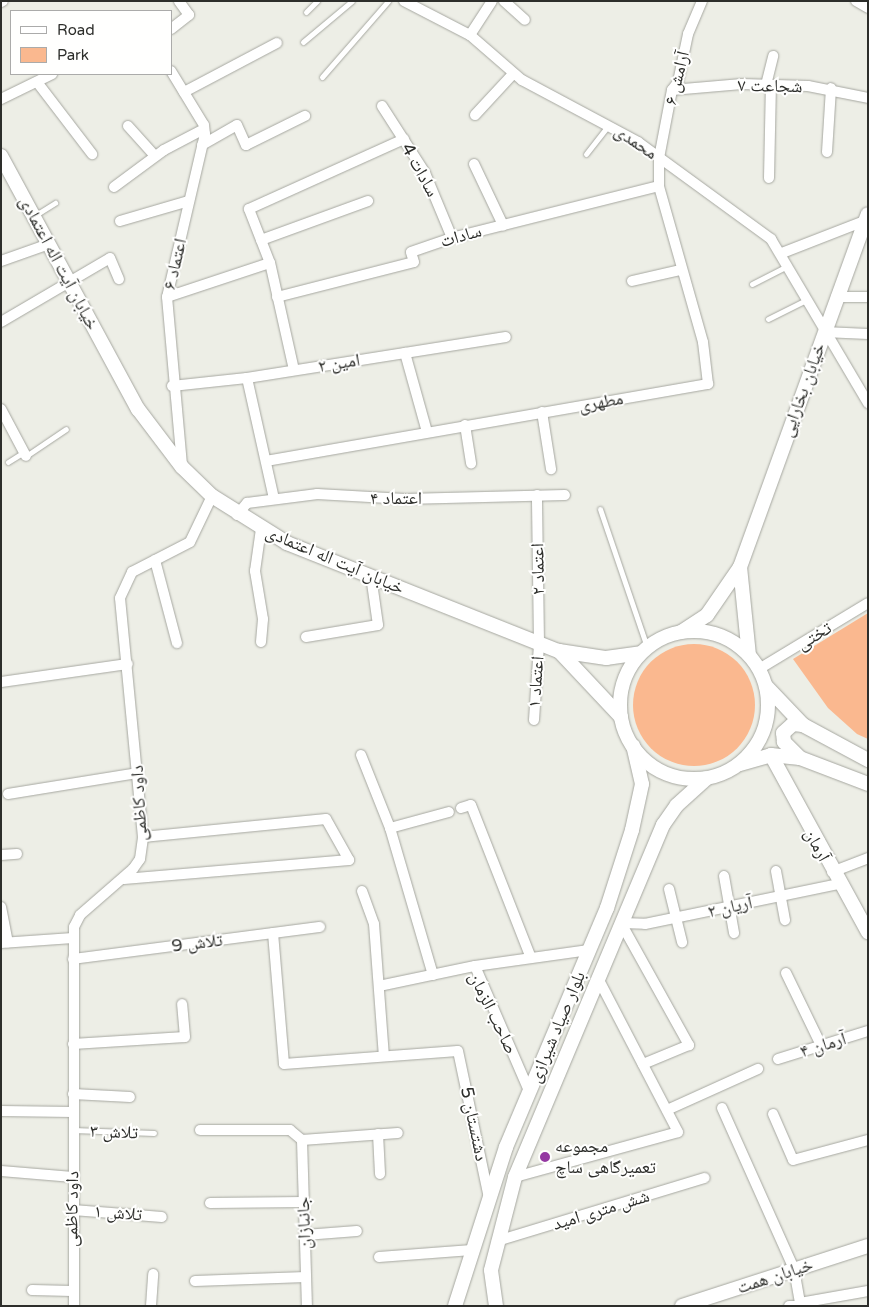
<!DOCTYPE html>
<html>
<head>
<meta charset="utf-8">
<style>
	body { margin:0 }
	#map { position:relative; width:869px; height:1307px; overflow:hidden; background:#edeee6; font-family:"Varela Round","Noto Naskh Arabic",sans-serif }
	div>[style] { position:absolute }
	.green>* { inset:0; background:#fab88f }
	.round { border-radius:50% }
	.roads { filter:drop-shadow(0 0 1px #a6a7a0) drop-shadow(0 0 1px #a6a7a0) }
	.lane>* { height:5px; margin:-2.5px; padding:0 2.5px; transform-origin:2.5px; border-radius:2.5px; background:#fff }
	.street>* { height:10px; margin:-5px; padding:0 5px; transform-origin:5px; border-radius:5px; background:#fff }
	.secondary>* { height:14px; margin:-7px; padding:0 7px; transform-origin:7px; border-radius:7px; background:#fff }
	.secondary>.ring { margin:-7px; padding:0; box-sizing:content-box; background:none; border:14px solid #fff; border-radius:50% }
	.dots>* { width:14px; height:14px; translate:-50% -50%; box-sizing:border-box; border:2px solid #fffffe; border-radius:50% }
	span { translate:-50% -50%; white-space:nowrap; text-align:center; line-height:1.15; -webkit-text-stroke:4px #fffffe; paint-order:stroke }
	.street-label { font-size:18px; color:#2d2e2b }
	.poi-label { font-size:18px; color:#2d2e2b }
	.left { translate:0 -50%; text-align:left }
	.frame { position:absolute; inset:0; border:2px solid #2d2e2b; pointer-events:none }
	.legend { position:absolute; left:10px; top:10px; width:162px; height:65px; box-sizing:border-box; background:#fffffe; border:1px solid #ababaa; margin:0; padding:6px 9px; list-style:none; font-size:15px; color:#2d2e2b }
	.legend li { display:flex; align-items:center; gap:10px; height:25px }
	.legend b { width:25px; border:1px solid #ababaa }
</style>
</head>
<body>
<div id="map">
	<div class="green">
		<div style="clip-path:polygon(868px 613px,868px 739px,857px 734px,828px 708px,793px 659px)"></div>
		<div class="round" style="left:633px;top:644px;width:122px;height:122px"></div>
	</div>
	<div class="roads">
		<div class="lane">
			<div style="left:306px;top:12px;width:16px;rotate:-45deg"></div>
			<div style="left:303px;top:42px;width:64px;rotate:-39.9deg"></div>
			<div style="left:322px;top:77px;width:101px;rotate:-49deg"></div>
			<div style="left:586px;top:154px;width:37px;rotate:-52deg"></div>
			<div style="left:34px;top:216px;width:25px;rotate:-32deg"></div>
			<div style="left:752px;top:284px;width:39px;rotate:-27deg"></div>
			<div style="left:768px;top:319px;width:42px;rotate:-26.6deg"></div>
			<div style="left:26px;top:456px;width:48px;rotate:-34deg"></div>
			<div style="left:8px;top:462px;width:19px;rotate:-32deg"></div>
			<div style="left:600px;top:509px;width:146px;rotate:71.2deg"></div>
			<div style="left:73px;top:1130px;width:81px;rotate:2.1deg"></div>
		</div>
		<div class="street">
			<div style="left:404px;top:1px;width:74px;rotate:27.3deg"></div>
			<div style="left:470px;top:35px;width:69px;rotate:40.9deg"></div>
			<div style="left:522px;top:80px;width:132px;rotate:28.1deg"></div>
			<div style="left:638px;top:142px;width:165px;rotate:36.1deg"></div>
			<div style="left:771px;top:239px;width:191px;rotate:59.4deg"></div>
			<div style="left:504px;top:1px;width:28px;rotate:42deg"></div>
			<div style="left:856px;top:1px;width:14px;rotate:30deg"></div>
			<div style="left:1px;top:2px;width:2px;rotate:-27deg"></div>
			<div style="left:171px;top:29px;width:23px;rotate:-38deg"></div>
			<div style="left:189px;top:15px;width:17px;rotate:-126deg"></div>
			<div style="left:470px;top:35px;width:40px;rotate:-57.1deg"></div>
			<div style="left:171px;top:71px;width:63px;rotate:58.6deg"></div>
			<div style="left:204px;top:125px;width:9px;rotate:84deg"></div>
			<div style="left:205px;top:134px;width:167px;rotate:103.1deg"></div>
			<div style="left:167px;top:297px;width:170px;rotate:84.9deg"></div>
			<div style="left:37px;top:82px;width:91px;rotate:52.6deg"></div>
			<div style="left:766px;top:85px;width:30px;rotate:-76deg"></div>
			<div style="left:672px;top:90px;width:70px;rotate:-4.9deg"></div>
			<div style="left:742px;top:84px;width:66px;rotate:1.7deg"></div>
			<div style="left:808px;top:86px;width:61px;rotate:11.3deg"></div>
			<div style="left:184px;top:92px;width:105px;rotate:-27.8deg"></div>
			<div style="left:1px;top:99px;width:57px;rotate:-26.1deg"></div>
			<div style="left:382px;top:106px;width:80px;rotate:57.3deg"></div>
			<div style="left:425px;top:173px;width:70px;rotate:67.4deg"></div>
			<div style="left:475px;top:115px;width:56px;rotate:-47.2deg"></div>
			<div style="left:128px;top:126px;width:40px;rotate:48deg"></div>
			<div style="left:202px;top:145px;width:40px;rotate:-29.7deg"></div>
			<div style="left:237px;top:125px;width:22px;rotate:66deg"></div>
			<div style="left:246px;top:145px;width:66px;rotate:-26.2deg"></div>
			<div style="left:827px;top:152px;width:64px;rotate:-86.4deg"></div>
			<div style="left:474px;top:164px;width:68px;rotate:64.6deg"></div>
			<div style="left:769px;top:178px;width:93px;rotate:-88.8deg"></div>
			<div style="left:114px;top:187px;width:62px;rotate:-36.5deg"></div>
			<div style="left:164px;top:150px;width:45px;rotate:-27.7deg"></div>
			<div style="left:120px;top:221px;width:72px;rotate:-16.2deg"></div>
			<div style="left:261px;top:240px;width:114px;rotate:-20deg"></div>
			<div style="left:782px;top:253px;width:88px;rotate:-21.3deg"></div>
			<div style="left:1px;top:261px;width:51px;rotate:-19.5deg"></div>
			<div style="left:632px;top:281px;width:49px;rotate:-12.9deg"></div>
			<div style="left:167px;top:297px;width:108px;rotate:-18.3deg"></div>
			<div style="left:277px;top:297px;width:141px;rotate:-14.3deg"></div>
			<div style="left:414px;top:262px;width:10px;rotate:-107deg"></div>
			<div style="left:411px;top:252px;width:43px;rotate:-18.9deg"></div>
			<div style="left:452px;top:238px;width:213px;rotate:-14.1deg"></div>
			<div style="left:836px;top:297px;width:32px"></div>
			<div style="left:1px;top:322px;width:126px;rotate:-30.4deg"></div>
			<div style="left:110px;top:258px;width:23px;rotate:67deg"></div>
			<div style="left:824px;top:332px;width:44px;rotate:2.6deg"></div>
			<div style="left:405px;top:353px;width:82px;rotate:74.4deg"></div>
			<div style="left:294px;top:370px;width:110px;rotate:-102.6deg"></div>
			<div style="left:270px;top:263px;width:58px;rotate:-111.3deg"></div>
			<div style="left:249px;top:209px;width:170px;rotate:-24.3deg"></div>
			<div style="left:247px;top:378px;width:124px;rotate:77.4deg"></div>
			<div style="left:172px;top:386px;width:75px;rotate:-6.1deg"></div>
			<div style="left:247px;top:378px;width:262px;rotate:-9deg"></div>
			<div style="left:1px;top:409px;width:53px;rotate:62deg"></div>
			<div style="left:542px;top:412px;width:58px;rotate:81deg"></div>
			<div style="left:465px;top:425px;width:39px;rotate:81deg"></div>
			<div style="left:266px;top:461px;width:449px;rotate:-9.9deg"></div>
			<div style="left:708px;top:384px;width:42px;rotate:-96.8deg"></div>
			<div style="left:703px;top:342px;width:162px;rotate:-105.8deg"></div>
			<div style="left:659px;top:186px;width:28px;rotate:-90deg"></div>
			<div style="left:659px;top:158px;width:69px;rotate:-79.2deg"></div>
			<div style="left:672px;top:90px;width:10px;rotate:-53deg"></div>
			<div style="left:678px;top:82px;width:49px;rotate:-78.2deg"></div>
			<div style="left:688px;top:34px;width:36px;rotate:-67deg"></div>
			<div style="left:237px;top:515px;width:16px;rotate:-50deg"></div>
			<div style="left:247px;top:503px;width:71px;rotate:-7.3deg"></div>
			<div style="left:317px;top:494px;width:88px;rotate:3.3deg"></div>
			<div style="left:405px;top:499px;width:160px;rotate:-1.4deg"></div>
			<div style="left:155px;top:560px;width:86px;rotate:75.2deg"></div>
			<div style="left:306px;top:637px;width:73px;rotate:-9.5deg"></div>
			<div style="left:378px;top:625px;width:49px;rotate:-98.1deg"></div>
			<div style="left:261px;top:642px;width:23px;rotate:-85deg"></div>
			<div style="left:263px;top:619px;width:49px;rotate:-99.5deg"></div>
			<div style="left:255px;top:571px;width:42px;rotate:-81.9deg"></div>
			<div style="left:759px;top:669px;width:127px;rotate:-31.2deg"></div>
			<div style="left:1px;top:682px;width:128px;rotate:-8.1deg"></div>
			<div style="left:534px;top:720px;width:76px;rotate:-86.2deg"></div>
			<div style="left:539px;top:644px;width:149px;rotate:-90.8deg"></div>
			<div style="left:361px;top:755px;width:79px;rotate:68.3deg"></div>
			<div style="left:8px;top:794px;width:132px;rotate:-9.2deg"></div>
			<div style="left:461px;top:808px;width:10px;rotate:-17deg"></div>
			<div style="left:471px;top:805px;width:164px;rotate:68.6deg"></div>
			<div style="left:1px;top:855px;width:16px;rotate:-4deg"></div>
			<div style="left:776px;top:871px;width:50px;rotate:79.6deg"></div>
			<div style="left:832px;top:872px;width:39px;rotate:-21deg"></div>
			<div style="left:724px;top:876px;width:58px;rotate:80deg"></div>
			<div style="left:124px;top:879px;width:226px;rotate:-4.8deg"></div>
			<div style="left:349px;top:860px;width:47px;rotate:-119.3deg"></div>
			<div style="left:326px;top:819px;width:184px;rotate:174.4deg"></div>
			<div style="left:669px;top:889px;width:55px;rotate:76.2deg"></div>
			<div style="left:362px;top:891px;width:35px;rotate:70deg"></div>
			<div style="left:374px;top:924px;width:132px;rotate:85.7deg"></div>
			<div style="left:1px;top:907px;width:36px;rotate:79deg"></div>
			<div style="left:621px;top:923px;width:24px;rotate:2deg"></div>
			<div style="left:645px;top:924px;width:197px;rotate:-11.7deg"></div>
			<div style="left:621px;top:923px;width:140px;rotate:60.9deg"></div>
			<div style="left:689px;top:1045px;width:50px;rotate:157.6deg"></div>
			<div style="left:273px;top:933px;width:131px;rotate:85.2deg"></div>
			<div style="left:284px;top:1064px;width:174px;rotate:-4.3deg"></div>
			<div style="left:458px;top:1051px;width:150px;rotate:78.1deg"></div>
			<div style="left:1px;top:943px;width:72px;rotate:-4deg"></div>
			<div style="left:73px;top:959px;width:249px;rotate:-7.4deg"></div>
			<div style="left:475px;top:966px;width:115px;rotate:-8deg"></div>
			<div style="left:786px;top:973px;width:80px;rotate:64.1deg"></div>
			<div style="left:433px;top:975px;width:153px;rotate:-106.3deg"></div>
			<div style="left:390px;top:828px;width:61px;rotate:-15.2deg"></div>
			<div style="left:379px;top:986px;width:98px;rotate:-11.8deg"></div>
			<div style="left:475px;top:966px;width:136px;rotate:66.6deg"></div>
			<div style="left:73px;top:1044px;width:112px;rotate:-3.6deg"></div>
			<div style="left:185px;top:1037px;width:33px;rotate:-95deg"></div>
			<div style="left:778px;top:1059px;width:94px;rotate:-17.3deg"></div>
			<div style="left:73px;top:1094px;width:57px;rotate:3deg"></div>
			<div style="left:722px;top:1108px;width:176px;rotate:65.9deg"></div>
			<div style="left:794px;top:1269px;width:35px;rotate:80deg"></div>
			<div style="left:800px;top:1303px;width:69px;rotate:-10deg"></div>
			<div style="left:667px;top:1110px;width:100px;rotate:-24.3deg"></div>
			<div style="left:1px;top:1111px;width:72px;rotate:0.8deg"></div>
			<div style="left:773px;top:1114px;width:50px;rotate:66.5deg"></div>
			<div style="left:793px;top:1160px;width:78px;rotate:-14.9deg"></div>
			<div style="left:200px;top:1130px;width:90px"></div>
			<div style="left:290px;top:1130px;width:16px;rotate:40deg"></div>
			<div style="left:302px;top:1140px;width:96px;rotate:-4.2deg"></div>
			<div style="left:378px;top:1134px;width:40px;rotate:87.1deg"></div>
			<div style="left:302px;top:1140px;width:166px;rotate:88.3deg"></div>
			<div style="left:1px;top:1171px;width:72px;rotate:4.8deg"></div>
			<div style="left:515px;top:1177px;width:169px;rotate:-15.4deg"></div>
			<div style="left:678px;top:1132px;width:171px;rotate:-117.5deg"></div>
			<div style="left:210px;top:1203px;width:94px;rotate:-0.6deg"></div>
			<div style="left:73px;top:1210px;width:89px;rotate:4.5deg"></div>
			<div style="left:305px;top:1235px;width:52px;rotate:-4.4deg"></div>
			<div style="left:497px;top:1241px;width:217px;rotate:-16.9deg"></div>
			<div style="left:379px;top:1257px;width:93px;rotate:-4.3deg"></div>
			<div style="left:195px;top:1281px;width:111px;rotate:-2.1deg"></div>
			<div style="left:32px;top:1290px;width:40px;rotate:1.4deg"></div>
			<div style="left:74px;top:1306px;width:379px;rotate:-90deg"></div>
			<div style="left:74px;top:927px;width:13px;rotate:-63deg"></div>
			<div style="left:80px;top:915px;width:70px;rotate:-41deg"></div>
			<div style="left:133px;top:869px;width:12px;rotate:-55deg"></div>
			<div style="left:140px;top:859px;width:22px;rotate:-82deg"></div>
			<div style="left:143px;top:837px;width:240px;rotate:-95.5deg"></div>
			<div style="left:120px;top:598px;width:29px;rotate:-65deg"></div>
			<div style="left:132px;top:572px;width:65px;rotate:-27.3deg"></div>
			<div style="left:190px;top:542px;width:51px;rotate:-64.4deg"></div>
			<div style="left:151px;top:1306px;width:32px;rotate:-86deg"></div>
			<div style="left:789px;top:1306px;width:11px"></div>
		</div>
		<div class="secondary">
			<div style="left:1px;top:156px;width:288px;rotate:61.6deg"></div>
			<div style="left:138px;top:409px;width:73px;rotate:52.8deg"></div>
			<div style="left:182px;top:467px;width:42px;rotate:44deg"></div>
			<div style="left:212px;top:496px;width:89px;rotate:32.1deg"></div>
			<div style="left:287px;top:543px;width:293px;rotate:21.7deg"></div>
			<div style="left:740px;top:567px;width:88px;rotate:84.2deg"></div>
			<div class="ring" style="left:620px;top:631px;width:134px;height:134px"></div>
			<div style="left:681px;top:632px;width:31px;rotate:-33deg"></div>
			<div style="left:707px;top:615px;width:58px;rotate:-55.5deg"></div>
			<div style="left:740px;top:567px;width:375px;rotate:-70.1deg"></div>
			<div style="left:766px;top:686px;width:54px;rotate:46.5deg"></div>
			<div style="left:803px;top:725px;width:74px;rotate:28.3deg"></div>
			<div style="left:621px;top:717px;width:91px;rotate:-133.2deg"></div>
			<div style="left:559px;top:651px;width:48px;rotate:8.5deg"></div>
			<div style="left:606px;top:658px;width:35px;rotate:-8deg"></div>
			<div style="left:771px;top:755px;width:202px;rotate:61.3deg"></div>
			<div style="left:800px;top:758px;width:23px;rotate:-135deg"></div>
			<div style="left:784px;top:742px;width:9px;rotate:-96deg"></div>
			<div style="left:783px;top:733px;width:13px;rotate:-42deg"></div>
			<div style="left:793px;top:724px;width:10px;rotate:6deg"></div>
			<div style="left:740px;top:764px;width:32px;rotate:-16deg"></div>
			<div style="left:771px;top:755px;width:29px;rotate:6deg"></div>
			<div style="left:800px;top:758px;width:73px;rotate:20.9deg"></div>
			<div style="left:455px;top:1306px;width:167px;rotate:-72.2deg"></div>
			<div style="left:506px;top:1147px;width:259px;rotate:-67.1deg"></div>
			<div style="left:607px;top:908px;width:82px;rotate:-72.2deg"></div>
			<div style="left:632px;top:830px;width:47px;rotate:-77.7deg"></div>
			<div style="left:642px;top:784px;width:39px;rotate:-103deg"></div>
			<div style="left:496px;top:1306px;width:36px;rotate:-98deg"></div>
			<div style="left:491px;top:1270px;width:96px;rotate:-75.5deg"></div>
			<div style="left:515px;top:1177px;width:382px;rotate:-67.2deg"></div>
			<div style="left:663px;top:825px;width:24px;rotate:-55deg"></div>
			<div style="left:677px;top:805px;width:40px;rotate:-42deg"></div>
			<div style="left:682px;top:1306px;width:195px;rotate:-17.9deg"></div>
		</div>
	</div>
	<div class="dots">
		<div style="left:545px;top:1157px;background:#9438a2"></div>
	</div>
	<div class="street-label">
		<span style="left:677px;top:78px;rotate:-76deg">آرامش ۶</span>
		<span style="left:770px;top:86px;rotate:1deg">شجاعت ۷</span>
		<span style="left:636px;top:142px;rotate:34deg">محمدی</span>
		<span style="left:420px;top:170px;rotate:61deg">سادات 4</span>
		<span style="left:461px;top:236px;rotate:-16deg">سادات</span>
		<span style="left:59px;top:263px;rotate:62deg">خیابان آیت اله اعتمادی</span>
		<span style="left:175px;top:264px;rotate:-77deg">اعتماد ۶</span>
		<span style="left:339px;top:363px;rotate:-9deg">امین ۲</span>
		<span style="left:803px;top:390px;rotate:-70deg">خیابان بخارایی</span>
		<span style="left:601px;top:402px;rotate:-10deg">مطهری</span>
		<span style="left:396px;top:498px">اعتماد ۴</span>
		<span style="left:335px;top:560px;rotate:23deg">خیابان آیت اله اعتمادی</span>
		<span style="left:538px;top:569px;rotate:-91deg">اعتماد ۲</span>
		<span style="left:814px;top:636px;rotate:-31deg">تختی</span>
		<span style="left:536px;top:682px;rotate:-86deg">اعتماد ۱</span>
		<span style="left:139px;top:803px;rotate:-93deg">داود کاظمی</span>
		<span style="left:817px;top:845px;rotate:62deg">آرمان</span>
		<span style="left:730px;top:907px;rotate:-12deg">آریان ۲</span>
		<span style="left:197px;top:943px;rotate:-7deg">تلاش 9</span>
		<span style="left:493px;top:1013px;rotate:64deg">صاحب الزمان</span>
		<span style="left:557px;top:1027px;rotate:-67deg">بلوار صیاد شیرازی</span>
		<span style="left:823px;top:1045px;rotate:-17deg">آرمان ۴</span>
		<span style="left:474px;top:1124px;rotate:78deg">دشتستان 5</span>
		<span style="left:114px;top:1132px;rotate:2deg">تلاش ۳</span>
		<span style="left:72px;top:1209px;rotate:-89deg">داود کاظمی</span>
		<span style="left:601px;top:1210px;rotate:-17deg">شش متری امید</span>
		<span style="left:118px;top:1213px;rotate:4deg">تلاش ۱</span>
		<span style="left:304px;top:1223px;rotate:-92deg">جانبازان</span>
		<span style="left:775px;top:1276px;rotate:-18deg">خیابان همت</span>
	</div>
	<div class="poi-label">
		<span class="left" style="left:555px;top:1157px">مجموعه<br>تعمیرگاهی ساچ</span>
	</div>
	<div class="frame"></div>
	<ul class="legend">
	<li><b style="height:6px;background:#fff"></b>Road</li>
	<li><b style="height:14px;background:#fab88f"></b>Park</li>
	</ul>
</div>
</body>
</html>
